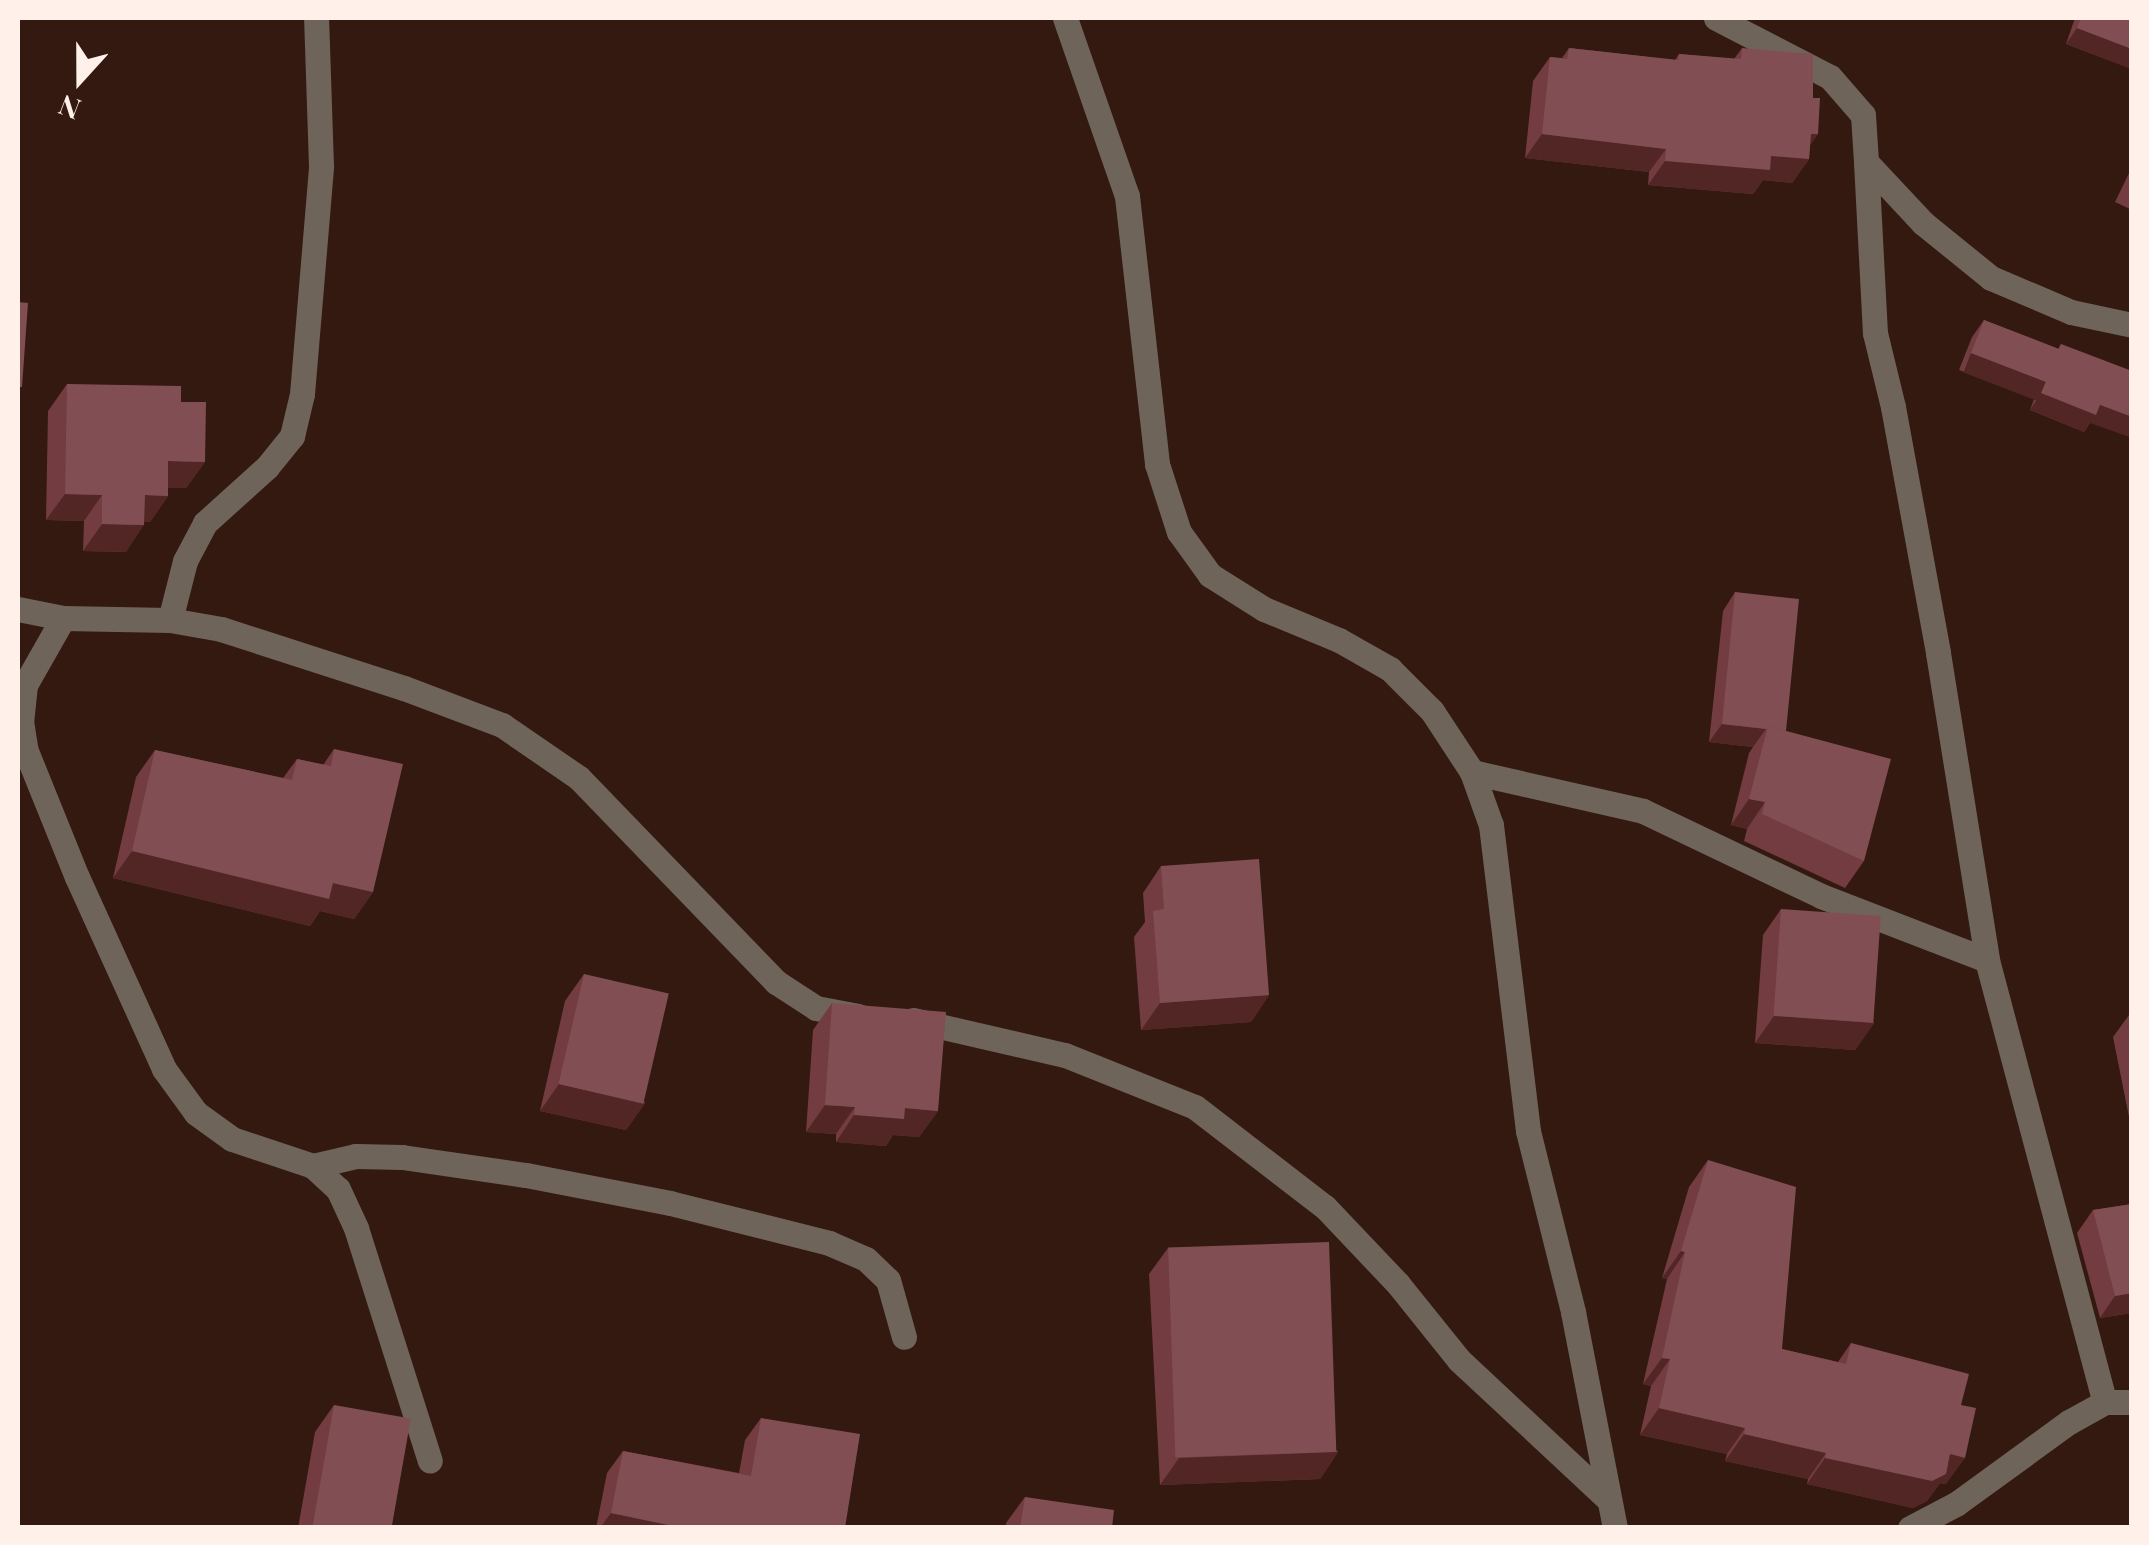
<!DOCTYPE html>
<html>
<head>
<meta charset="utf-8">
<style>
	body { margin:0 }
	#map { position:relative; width:2149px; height:1545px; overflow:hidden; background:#33190f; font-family:"Playfair Display",serif }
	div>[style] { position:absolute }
	.minor>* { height:25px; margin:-12.5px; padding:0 12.5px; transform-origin:12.5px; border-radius:12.5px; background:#6f645a }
	.wall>* { inset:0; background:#723c41 }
	.shaded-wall>* { inset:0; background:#522625; transform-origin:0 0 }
	.building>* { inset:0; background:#814f53; transform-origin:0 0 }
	span { translate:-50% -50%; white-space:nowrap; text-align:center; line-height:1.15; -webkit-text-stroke:8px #33190f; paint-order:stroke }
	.frame { position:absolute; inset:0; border:20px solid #fff0ea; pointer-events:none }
	.north { position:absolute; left:30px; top:30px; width:100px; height:100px; -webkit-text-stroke:8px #33190f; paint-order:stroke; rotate:201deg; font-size:28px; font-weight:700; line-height:40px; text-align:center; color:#fff0ea }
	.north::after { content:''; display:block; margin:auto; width:35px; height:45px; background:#fff0ea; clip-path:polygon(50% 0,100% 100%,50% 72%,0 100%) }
</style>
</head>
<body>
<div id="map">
	<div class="minor">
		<div style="left:1065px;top:18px;width:188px;rotate:70.8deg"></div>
		<div style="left:1127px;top:196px;width:270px;rotate:83.6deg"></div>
		<div style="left:1157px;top:464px;width:71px;rotate:72.1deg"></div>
		<div style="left:1179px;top:532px;width:53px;rotate:54.2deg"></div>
		<div style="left:1210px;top:575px;width:64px;rotate:32.2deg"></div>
		<div style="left:1264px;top:609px;width:81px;rotate:22.5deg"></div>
		<div style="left:1339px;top:640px;width:59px;rotate:29.6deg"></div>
		<div style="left:1390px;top:669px;width:59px;rotate:45deg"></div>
		<div style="left:1432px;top:711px;width:73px;rotate:56.7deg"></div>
		<div style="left:1472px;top:772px;width:56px;rotate:70.3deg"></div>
		<div style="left:1491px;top:825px;width:308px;rotate:83.1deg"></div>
		<div style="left:1528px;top:1131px;width:187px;rotate:76deg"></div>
		<div style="left:1573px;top:1312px;width:220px;rotate:79deg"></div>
		<div style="left:1716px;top:18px;width:128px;rotate:27.4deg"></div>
		<div style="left:1830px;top:77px;width:50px;rotate:49deg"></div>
		<div style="left:1863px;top:115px;width:47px;rotate:86.3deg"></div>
		<div style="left:1866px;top:162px;width:83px;rotate:46.9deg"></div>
		<div style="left:1923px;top:223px;width:87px;rotate:39deg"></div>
		<div style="left:1991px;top:278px;width:87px;rotate:23deg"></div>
		<div style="left:2071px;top:312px;width:62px;rotate:12deg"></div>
		<div style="left:1866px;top:162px;width:171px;rotate:87deg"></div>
		<div style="left:1875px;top:333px;width:76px;rotate:76.3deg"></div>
		<div style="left:1893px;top:407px;width:250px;rotate:79.6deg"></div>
		<div style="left:1938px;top:653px;width:311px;rotate:80.9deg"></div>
		<div style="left:1987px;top:960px;width:457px;rotate:75.1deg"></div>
		<div style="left:18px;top:609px;width:46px;rotate:11.3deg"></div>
		<div style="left:63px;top:618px;width:107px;rotate:1.1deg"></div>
		<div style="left:170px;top:620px;width:52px;rotate:10deg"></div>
		<div style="left:221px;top:629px;width:192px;rotate:17.9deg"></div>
		<div style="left:404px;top:688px;width:105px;rotate:20.7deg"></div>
		<div style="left:502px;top:725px;width:93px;rotate:34.5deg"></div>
		<div style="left:579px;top:778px;width:284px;rotate:46deg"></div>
		<div style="left:776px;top:982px;width:48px;rotate:33deg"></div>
		<div style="left:816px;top:1008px;width:43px;rotate:10.8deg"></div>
		<div style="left:63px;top:618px;width:77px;rotate:119.6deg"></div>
		<div style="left:25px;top:685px;width:36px;rotate:96deg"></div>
		<div style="left:21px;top:721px;width:30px;rotate:81deg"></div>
		<div style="left:26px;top:751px;width:136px;rotate:68deg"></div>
		<div style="left:77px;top:877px;width:211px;rotate:65.6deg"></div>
		<div style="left:164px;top:1069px;width:54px;rotate:54deg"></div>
		<div style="left:196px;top:1113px;width:44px;rotate:35.8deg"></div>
		<div style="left:232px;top:1139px;width:85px;rotate:18.4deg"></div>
		<div style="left:313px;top:1166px;width:34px;rotate:43deg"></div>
		<div style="left:338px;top:1189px;width:43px;rotate:65.2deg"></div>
		<div style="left:356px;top:1228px;width:244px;rotate:72.4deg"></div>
		<div style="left:170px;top:620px;width:61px;rotate:-75.7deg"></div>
		<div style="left:185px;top:561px;width:43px;rotate:-62.2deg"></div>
		<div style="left:205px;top:523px;width:84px;rotate:-42.1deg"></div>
		<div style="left:267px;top:467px;width:40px;rotate:-51deg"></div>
		<div style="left:292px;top:436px;width:43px;rotate:-76.6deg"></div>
		<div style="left:302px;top:394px;width:229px;rotate:-85.2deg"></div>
		<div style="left:321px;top:166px;width:148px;rotate:-91.9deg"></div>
		<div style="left:1472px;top:772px;width:175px;rotate:12.8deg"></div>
		<div style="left:1643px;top:811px;width:197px;rotate:25.5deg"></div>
		<div style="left:1821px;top:896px;width:178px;rotate:21.1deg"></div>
		<div style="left:913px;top:1020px;width:156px;rotate:13deg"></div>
		<div style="left:1065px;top:1055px;width:140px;rotate:21.8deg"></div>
		<div style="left:1195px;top:1107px;width:164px;rotate:37.6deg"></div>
		<div style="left:1325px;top:1207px;width:106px;rotate:46.5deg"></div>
		<div style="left:1398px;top:1284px;width:97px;rotate:51.2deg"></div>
		<div style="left:1459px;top:1360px;width:205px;rotate:43deg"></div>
		<div style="left:313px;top:1166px;width:44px;rotate:-13.1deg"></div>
		<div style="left:356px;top:1156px;width:46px;rotate:1.2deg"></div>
		<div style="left:402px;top:1157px;width:125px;rotate:8.3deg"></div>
		<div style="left:526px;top:1175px;width:147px;rotate:11deg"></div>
		<div style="left:670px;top:1203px;width:164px;rotate:14.1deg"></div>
		<div style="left:829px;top:1243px;width:40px;rotate:23.4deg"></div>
		<div style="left:866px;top:1259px;width:30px;rotate:44deg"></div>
		<div style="left:888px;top:1280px;width:59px;rotate:74.3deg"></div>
		<div style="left:1910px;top:1528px;width:52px;rotate:-27.6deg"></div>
		<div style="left:1956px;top:1504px;width:140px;rotate:-36deg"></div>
		<div style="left:2069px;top:1422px;width:41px;rotate:-29.1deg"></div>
		<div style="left:2105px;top:1402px;width:27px"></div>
	</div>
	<div class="wall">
		<div style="clip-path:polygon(2075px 18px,2132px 18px,2132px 69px,2066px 44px)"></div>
		<div style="clip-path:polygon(1569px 48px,1675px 60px,1679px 54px,1734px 59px,1742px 48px,1813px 98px,1818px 134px,1810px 145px,1809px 159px,1792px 183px,1763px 180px,1753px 194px,1648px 185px,1649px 172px,1525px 158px,1533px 81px,1550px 57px,1562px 58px)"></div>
		<div style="clip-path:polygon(2132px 167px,2132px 210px,2115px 202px)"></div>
		<div style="clip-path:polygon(1984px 320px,2058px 349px,2061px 344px,2090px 423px,2084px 432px,2030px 410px,2034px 399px,1959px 370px,1972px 337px)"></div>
		<div style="clip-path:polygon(67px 384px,181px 402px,205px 462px,186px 488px,168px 488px,168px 496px,150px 522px,144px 522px,126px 552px,83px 551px,84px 521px,46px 520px,48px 411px)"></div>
		<div style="clip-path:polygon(1735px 592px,1786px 731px,1864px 861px,1845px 888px,1744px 841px,1747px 829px,1731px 825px,1749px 753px,1753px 747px,1709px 742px,1723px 611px)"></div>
		<div style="clip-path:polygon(334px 749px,373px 892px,354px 919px,320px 911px,310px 926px,113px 878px,136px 777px,155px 750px,283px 778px,297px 759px,323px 765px)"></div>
		<div style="clip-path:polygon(1161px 866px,1269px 995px,1251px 1022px,1141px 1030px,1134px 937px,1145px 922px,1143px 893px)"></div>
		<div style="clip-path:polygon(1781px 909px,1874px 1023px,1855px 1050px,1755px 1043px,1763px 935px)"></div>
		<div style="clip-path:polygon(584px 974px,645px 1103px,626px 1130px,540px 1111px,565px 1001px)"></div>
		<div style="clip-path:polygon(832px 1003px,938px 1111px,919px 1137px,893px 1135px,886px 1146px,836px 1142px,836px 1134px,806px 1132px,813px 1030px)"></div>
		<div style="clip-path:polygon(2129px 1015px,2132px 1028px,2132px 1122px,2130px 1122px,2113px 1037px)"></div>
		<div style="clip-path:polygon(1708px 1160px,1782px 1349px,1838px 1362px,1851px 1343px,1961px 1405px,1946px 1484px,1940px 1483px,1927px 1501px,1913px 1508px,1807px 1484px,1808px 1479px,1725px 1461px,1727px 1454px,1640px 1435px,1651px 1386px,1643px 1384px,1667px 1279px,1662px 1278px,1689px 1187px)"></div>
		<div style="clip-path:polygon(2132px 1204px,2132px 1313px,2100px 1318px,2077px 1233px,2093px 1210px)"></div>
		<div style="clip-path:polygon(1168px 1248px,1338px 1452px,1320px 1479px,1160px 1485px,1149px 1274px)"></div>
		<div style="clip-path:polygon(334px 1405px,392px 1528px,298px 1528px,315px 1432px)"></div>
		<div style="clip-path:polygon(761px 1418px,845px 1528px,596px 1528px,607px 1473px,623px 1451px,739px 1473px,745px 1440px)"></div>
		<div style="clip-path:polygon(1025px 1497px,1112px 1528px,1006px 1528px,1006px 1523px)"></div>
	</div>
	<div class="shaded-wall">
		<div style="clip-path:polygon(2077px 28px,2132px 49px,2132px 69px,2066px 44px)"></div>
		<div style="clip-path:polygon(1542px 134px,1666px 149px,1649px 172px,1525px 158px)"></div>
		<div style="clip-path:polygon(1811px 134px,1818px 134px,1801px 158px,1809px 159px,1792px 183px,1763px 180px,1753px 194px,1648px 185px,1665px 161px,1771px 156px)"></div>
		<div style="left:1971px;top:353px;width:80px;height:21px;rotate:21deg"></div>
		<div style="clip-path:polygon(2041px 393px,2100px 405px,2132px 417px,2132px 438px,2090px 423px,2084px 432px,2030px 410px)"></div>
		<div style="clip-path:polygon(168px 461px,205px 462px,186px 488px,149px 488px)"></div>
		<div style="clip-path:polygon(65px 494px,102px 495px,84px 521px,46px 520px)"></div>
		<div style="clip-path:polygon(145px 495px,168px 496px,150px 522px,126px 522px)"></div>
		<div style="clip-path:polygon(102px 524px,144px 525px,126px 552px,83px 551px)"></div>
		<div style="clip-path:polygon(1722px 724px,1766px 729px,1753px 747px,1709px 742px)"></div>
		<div style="clip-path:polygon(1749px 799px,1765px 802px,1747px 829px,1731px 825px)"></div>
		<div style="clip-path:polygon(132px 851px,333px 883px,373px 892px,354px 919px,320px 911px,310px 926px,113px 878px)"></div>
		<div style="clip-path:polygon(1269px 995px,1251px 1022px,1141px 1030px,1160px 1003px)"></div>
		<div style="clip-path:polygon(1774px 1016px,1874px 1023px,1855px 1050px,1755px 1043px)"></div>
		<div style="clip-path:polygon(559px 1084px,645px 1103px,626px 1130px,540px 1111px)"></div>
		<div style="clip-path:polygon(825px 1105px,855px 1107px,836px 1134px,806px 1132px)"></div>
		<div style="clip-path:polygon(905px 1108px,938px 1111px,919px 1137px,893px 1135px,886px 1146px,836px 1142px,854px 1115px)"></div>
		<div style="clip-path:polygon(1681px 1251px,1685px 1252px,1667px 1279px,1662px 1278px)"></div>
		<div style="clip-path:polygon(2132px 1293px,2132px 1313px,2100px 1318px,2115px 1296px)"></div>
		<div style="clip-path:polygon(1662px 1358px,1670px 1359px,1651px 1386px,1643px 1384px)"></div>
		<div style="clip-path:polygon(1659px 1408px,1745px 1428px,1727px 1454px,1640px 1435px)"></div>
		<div style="clip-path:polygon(1744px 1434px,1826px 1453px,1808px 1479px,1725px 1461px)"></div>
		<div style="clip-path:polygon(1338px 1452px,1320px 1479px,1160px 1485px,1179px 1458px)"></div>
		<div style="clip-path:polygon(1950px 1454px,1965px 1458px,1946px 1484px,1940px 1483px,1927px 1501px,1913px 1508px,1807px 1484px,1825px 1458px)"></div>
		<div style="clip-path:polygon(611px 1513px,683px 1528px,600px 1528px)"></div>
	</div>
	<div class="building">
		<div style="clip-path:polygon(2081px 18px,2132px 18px,2132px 49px,2077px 28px)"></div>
		<div style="clip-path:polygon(1569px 48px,1678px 60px,1679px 54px,1741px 59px,1742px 48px,1813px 54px,1813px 98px,1820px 98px,1818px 134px,1811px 134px,1809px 159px,1771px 156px,1770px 170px,1665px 161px,1666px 149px,1542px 134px,1550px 57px,1567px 59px)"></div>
		<div style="clip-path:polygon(18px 302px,28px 303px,22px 387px,18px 387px)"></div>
		<div style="clip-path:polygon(1984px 320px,2059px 349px,2061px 344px,2132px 371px,2132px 417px,2100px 405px,2096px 415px,2041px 393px,2046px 382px,1971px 353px)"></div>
		<div style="clip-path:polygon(67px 384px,181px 386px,181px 402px,206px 402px,205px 462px,168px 461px,168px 496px,145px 495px,144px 525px,102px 524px,102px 495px,65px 494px)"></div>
		<div style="clip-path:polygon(1735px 592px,1799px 599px,1786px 731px,1768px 726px,1767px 729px,1722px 724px)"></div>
		<div style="clip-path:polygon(1768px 726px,1891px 759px,1864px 861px,1762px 814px,1765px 802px,1749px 799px)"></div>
		<div style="clip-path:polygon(334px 749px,403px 764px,373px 892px,333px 883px,329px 899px,132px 851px,155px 750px,292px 780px,297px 759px,331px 766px)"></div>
		<div style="clip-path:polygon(1259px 859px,1269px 995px,1160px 1003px,1153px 911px,1164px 909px,1161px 866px)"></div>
		<div style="left:1781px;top:909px;width:100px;height:107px;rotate:4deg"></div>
		<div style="left:584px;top:974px;width:87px;height:113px;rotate:13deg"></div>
		<div style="clip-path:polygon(832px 1003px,946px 1012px,938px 1111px,905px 1108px,904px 1119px,854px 1115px,855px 1107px,825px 1105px)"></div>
		<div style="clip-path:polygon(1708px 1160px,1796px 1187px,1782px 1349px,1846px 1364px,1851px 1343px,1969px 1374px,1961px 1405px,1976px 1408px,1965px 1458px,1950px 1454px,1946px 1474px,1932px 1481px,1825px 1458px,1826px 1453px,1744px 1434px,1745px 1428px,1659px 1408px,1670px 1359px,1662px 1358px,1685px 1252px,1681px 1251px)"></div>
		<div style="clip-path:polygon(2132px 1204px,2132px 1293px,2115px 1296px,2093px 1210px)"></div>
		<div style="left:1329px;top:1242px;width:210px;height:161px;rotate:88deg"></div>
		<div style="left:334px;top:1405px;width:78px;height:125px;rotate:10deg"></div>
		<div style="clip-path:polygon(761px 1418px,860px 1434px,845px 1528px,683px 1528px,611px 1513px,623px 1451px,751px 1476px)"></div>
		<div style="clip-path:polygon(1025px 1497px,1114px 1510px,1112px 1528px,1020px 1528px)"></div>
	</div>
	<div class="frame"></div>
	<div class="north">N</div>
</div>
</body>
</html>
